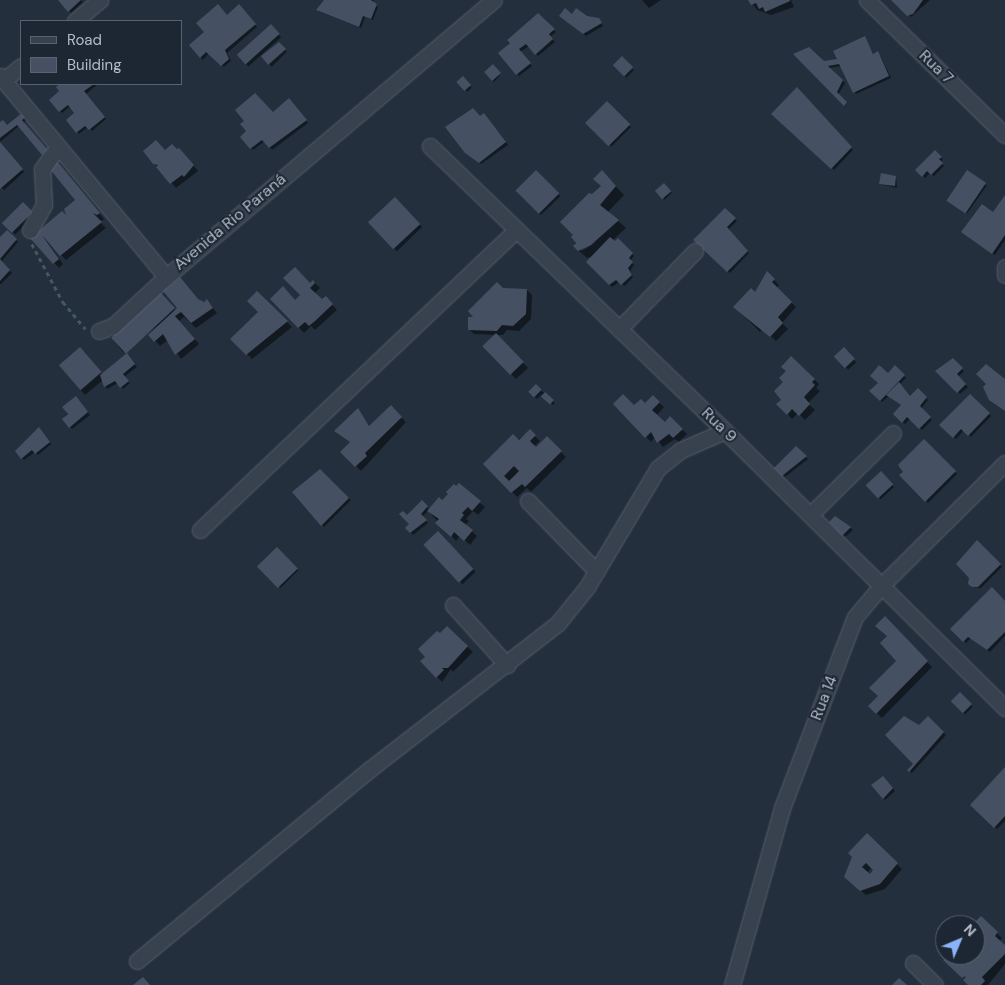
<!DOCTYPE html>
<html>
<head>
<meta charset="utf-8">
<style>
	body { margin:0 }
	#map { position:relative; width:1005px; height:985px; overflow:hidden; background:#242f3e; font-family:"DM Sans",sans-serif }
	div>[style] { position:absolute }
	.shadow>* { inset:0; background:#0007; transform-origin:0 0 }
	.building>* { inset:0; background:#455162; transform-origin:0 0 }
	.path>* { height:2.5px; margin-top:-1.25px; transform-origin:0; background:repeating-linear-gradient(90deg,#44595c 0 4px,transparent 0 8px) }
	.roads { filter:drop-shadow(0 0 1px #565f6c) drop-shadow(0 0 1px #565f6c) }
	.minor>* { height:15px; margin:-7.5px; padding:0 7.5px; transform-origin:7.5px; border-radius:7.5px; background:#38414e }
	span { translate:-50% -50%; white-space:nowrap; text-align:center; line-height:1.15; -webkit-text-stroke:4px #1d2633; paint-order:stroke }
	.street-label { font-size:16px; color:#b4bcc9 }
	.legend { position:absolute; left:20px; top:20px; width:162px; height:65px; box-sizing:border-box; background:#1d2633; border:1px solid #59626f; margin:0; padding:6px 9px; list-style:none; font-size:15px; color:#b4bcc9 }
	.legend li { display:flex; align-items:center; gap:10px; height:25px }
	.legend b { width:25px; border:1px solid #59626f }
	.north { position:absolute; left:935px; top:915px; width:50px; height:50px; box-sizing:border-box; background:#1d2633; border:1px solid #59626f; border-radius:50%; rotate:45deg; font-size:14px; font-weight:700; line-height:20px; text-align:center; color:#b4bcc9 }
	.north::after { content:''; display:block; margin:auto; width:18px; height:22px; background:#8ab4f8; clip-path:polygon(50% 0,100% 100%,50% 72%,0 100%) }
</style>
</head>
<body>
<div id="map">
	<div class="shadow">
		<div style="clip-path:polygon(59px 0,81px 0,83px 2px,71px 13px)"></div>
		<div style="clip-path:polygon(324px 0,374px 0,372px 4px,378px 7px,373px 20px,365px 17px,361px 28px,320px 12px,318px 10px)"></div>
		<div style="clip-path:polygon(642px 0,661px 0,649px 8px)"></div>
		<div style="clip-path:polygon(750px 0,791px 0,794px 7px,771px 15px,757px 10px)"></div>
		<div style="clip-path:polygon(893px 0,930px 0,911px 17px)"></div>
		<div style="clip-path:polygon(239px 6px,257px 27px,227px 53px,231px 61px,224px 67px,209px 53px,203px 60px,191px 45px)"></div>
		<div style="clip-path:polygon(538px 15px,556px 32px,550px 37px,555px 42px,538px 56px,529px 46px,520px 52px,532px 66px,519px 76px,499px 53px)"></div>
		<div style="clip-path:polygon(572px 16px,601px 22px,603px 26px,586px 36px,563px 18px)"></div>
		<div style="left:271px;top:26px;width:15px;height:44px;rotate:48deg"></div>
		<div style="clip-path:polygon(865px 38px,874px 55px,880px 55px,891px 78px,856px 94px,841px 66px,829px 68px,845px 83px,838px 95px,847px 107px,795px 54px,824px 63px,839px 60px)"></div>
		<div style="left:279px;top:44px;width:11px;height:21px;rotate:45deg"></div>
		<div style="left:622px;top:58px;width:17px;height:11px;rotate:45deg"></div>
		<div style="clip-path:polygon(493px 65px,500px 75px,494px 82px,485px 71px)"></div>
		<div style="left:463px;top:78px;width:13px;height:6px;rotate:48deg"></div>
		<div style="clip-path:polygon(62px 84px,98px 84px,86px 94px,106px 119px,92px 131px,88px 127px,79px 134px,68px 120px,76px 114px,70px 106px,62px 113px,60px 111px,61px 92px,58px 88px)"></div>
		<div style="clip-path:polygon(797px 89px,853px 150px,834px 170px,773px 114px)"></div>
		<div style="clip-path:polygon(291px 102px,308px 123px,272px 150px,265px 141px,253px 150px,241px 137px,248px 131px,246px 121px,273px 114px)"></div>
		<div style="left:607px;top:103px;width:34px;height:28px;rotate:45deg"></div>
		<div style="clip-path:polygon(472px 109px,480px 117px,486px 116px,508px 145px,481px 164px,469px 155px,447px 127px)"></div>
		<div style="clip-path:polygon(22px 115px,26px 120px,24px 123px,49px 153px,45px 156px,19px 126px,0 142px,0 124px,8px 126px)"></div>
		<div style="clip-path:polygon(0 143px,24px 172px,4px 190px,0 186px)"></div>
		<div style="clip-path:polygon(165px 151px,184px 154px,198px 171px,176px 188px,154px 163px)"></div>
		<div style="clip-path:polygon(935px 151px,943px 160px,940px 162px,944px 166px,934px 176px,930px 173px,925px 178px,917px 170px)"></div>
		<div style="clip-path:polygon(62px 168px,104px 219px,100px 222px,106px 228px,66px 260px,45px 238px,63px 264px,59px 268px,32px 238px,68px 218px,77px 200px)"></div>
		<div style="left:536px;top:171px;width:35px;height:27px;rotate:46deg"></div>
		<div style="clip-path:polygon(evenodd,602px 172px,624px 195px,608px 212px,626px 228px,612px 241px,615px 243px,618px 240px,634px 256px,630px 261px,634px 265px,630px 271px,633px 277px,625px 286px,619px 282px,612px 287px,588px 262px,593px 256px,587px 258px,574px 246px,593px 196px,602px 186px,602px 172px,596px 242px,582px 251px,580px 249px,596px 242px)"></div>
		<div style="left:967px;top:172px;width:24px;height:34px;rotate:35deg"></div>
		<div style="clip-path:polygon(896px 177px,897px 188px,880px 184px)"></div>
		<div style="left:664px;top:185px;width:11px;height:10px;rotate:45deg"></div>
		<div style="clip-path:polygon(1005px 197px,1005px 240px,995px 255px,965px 234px,993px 214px)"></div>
		<div style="left:395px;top:199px;width:39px;height:35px;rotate:46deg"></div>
		<div style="left:23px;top:204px;width:16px;height:27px;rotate:45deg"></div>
		<div style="clip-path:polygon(725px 210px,737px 221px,728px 230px,749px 253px,730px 273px,695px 240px)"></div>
		<div style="clip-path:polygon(7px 232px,18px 242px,1px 262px,12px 273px,0 285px,0 238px)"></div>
		<div style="clip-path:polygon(767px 273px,779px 285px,776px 288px,796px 307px,782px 323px,788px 329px,776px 341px,763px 329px,760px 332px,735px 307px,755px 294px)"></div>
		<div style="clip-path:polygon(313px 281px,320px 288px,315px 293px,322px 301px,326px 298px,337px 310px,315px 330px,311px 326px,304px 333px,271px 299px,295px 302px)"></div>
		<div style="clip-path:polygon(503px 289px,527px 290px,532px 295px,531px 319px,519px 331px,507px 330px,503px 335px,496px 335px,528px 368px,516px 379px,484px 347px,496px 335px,474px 334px,469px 329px)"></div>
		<div style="clip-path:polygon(160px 293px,176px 311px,207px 301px,217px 313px,196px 328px,184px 317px,179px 321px,199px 344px,181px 359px,168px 340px,160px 346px,150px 335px,156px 327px,123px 352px,109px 335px)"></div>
		<div style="clip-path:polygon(257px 293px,292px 327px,252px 359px,232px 339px,259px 312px)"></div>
		<div style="left:844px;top:349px;width:18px;height:11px;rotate:47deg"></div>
		<div style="clip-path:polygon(85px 353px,103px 375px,126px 355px,137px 367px,124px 377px,130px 383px,123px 389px,118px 383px,107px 389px,103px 380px,85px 395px,59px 365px)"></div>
		<div style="clip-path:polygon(791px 357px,819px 384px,816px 388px,820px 391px,808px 403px,815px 410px,805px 420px,798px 413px,792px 419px,778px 404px,782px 400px)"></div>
		<div style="clip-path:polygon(953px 360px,964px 371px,958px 377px,968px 387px,960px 394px,937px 371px)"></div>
		<div style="clip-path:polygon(895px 367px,906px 378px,900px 384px,910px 397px,918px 390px,928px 400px,921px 409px,932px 420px,922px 430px,910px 419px,905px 424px,894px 414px,902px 406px,889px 396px,882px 402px,871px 391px)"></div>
		<div style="clip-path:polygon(536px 386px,555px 403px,553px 405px,542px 394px,537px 399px,530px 392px)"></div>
		<div style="clip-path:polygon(970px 396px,991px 416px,971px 437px,964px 430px,956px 439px,941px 425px)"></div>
		<div style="clip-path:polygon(653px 397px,664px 407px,656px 416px,665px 424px,670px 418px,687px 434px,679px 442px,675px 439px,663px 447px,655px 437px,651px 442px,615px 404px,634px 407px,645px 405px)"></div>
		<div style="clip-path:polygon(78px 400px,90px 415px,72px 429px,63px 419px)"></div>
		<div style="clip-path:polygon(391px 407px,406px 422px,361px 471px,342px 452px,351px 443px,336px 431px,358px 410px,370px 427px)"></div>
		<div style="clip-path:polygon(39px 429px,51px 444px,38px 455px,35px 452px,24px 460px,17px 451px)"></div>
		<div style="clip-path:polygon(530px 431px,540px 441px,534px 446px,536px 448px,547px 438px,566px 457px,531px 492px,527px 488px,517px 497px,485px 464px)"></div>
		<div style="clip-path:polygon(924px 441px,957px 474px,928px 503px,901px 475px)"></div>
		<div style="clip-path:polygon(796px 448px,808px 459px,785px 477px,776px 468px)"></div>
		<div style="clip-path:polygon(320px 471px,351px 500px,324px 527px,293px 492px)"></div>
		<div style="left:881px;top:473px;width:19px;height:18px;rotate:47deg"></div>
		<div style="clip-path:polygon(459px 485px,485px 507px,478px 515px,473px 511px,466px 519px,469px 521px,465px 525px,477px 536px,470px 545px,460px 536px,456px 541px,428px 511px,422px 517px,428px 523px,413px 535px,407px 528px,411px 524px,407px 517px,422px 502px,430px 510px)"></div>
		<div style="clip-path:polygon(835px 517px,853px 530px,845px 537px,831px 522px)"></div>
		<div style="left:438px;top:533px;width:54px;height:18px;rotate:46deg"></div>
		<div style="clip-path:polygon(977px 542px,1002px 567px,981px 588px,972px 587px,971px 577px)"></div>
		<div style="left:277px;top:549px;width:30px;height:25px;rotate:45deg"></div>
		<div style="clip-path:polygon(1005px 602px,1005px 636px,990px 652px,971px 638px,966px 643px,952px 629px)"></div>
		<div style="clip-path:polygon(885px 618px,932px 667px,882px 718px,869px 706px,879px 696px,897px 662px)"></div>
		<div style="clip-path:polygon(447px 628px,473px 652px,453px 672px,451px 669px,442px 682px,422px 661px)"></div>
		<div style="left:960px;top:694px;width:18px;height:11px;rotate:45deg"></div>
		<div style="clip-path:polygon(928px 718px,946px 735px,912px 773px,909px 770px,914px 764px,919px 726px)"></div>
		<div style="clip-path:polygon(1005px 769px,1005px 821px,997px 829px,972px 805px)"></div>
		<div style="clip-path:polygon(883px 777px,895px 791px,885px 800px,883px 798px)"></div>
		<div style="clip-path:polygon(evenodd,867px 835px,902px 869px,885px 889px,866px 895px,851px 882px,867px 835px,872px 867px,875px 870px,870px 876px,867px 873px,872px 867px)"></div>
		<div style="clip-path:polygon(981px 918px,1002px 938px,999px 941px,1005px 947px,1005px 964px,988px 985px,970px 985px,945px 960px,950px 955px,975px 955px,974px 925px)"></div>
	</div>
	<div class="building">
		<div style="clip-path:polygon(58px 0,81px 0,68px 12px)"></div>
		<div style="clip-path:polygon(324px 0,371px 0,377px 4px,371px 19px,363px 16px,359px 27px,316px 10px)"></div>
		<div style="clip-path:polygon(748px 0,790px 0,790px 1px,765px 12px,763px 7px,759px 9px,756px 3px,751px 5px)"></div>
		<div style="clip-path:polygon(891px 0,923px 0,913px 14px,907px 16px)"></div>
		<div style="clip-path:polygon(218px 4px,227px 15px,239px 4px,256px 24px,225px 50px,229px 59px,221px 66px,206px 52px,200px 58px,189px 45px,204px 32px,196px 23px)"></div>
		<div style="clip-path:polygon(565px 8px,572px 14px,576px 8px,587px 16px,599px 18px,602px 23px,583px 34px,559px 16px)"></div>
		<div style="clip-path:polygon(538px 13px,555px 29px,549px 34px,553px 39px,535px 55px,526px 44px,519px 49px,531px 63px,516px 75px,498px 53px,510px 43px,507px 40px)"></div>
		<div style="left:271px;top:24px;width:13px;height:46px;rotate:48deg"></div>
		<div style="clip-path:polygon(865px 36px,873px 54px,878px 51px,889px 76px,853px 93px,839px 64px,828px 66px,843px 80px,837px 92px,847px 102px,844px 106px,793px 54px,809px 47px,824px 61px,837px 59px,833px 51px)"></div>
		<div style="clip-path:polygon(279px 42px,286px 49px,268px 65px,261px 56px)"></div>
		<div style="left:622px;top:56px;width:16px;height:13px;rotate:45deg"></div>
		<div style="left:493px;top:64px;width:12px;height:12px;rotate:48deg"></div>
		<div style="left:463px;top:76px;width:12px;height:9px;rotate:48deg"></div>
		<div style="clip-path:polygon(60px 84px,94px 84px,84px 91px,105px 117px,89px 130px,85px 126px,76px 133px,66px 120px,74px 113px,68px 105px,59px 112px,49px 100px,59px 91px,56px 87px)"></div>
		<div style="clip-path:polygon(797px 87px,852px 147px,831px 169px,771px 114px)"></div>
		<div style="clip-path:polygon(255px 93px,273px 112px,289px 98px,307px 120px,269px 148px,262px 140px,250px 149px,240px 137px,246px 131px,240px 124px,244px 121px,235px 110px)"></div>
		<div style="left:607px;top:101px;width:33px;height:31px;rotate:45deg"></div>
		<div style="clip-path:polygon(473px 108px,480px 116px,484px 113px,506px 142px,479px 163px,465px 153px,445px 127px)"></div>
		<div style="clip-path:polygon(22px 113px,25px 117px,22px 120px,48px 150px,42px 155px,17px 125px,0 138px,0 122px,3px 120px,7px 125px)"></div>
		<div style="clip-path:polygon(156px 140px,165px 150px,172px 144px,177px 149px,179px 148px,194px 165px,184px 177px,182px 175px,170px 184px,156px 167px,158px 165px,153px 164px,143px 151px)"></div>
		<div style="clip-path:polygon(0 142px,23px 169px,0 189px)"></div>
		<div style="clip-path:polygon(935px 150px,942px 157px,939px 159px,943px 163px,931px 175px,927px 171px,922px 177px,915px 170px)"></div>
		<div style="clip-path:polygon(57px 161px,100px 213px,97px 215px,93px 213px,102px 222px,60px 256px,42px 235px,59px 259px,53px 264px,30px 238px,62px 211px,66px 215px,64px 209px,75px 200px,49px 168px)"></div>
		<div style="left:536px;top:170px;width:33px;height:29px;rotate:45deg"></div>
		<div style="clip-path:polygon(602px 170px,616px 186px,600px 205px,619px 220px,591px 245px,578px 251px,573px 246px,576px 243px,571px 237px,573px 235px,560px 222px,589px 193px,592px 194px,601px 186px,593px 179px)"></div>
		<div style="left:967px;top:170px;width:23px;height:37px;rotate:34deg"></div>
		<div style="clip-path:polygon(881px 173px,896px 176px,895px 186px,879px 184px)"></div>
		<div style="left:664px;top:183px;width:11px;height:12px;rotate:49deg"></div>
		<div style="clip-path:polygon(1005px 195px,1005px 235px,992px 254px,961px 232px,982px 204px,993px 212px)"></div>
		<div style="left:395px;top:197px;width:37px;height:37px;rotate:47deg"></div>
		<div style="left:23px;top:202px;width:14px;height:30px;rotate:45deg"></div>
		<div style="clip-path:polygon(725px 208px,736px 218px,727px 227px,748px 251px,727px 272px,693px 240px)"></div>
		<div style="clip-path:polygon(7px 230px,17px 239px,0 259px,0 237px)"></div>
		<div style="clip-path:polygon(610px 237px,615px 241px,618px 238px,633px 253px,629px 258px,633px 262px,628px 268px,632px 275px,621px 285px,616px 280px,609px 285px,586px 262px)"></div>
		<div style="clip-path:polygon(0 259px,10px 270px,0 281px)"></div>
		<div style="clip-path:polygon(295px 267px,310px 283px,313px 280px,315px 283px,310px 288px,322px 299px,326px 296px,333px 304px,315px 321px,309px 326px,305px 322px,298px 328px,270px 299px,283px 286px,295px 300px,300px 295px,283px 278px)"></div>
		<div style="clip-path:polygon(767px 271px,775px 279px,772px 282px,792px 302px,778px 317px,783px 323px,770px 337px,733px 307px,751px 288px,755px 292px)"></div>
		<div style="clip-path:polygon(180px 277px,198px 299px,204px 302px,207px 299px,213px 308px,191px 323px,181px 312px,175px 316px,195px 339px,175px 355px,163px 334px,154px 342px,148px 335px,177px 308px,163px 291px)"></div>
		<div style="clip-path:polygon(497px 282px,503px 288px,527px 289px,526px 314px,513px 326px,502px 325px,497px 331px,468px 330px,468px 317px,473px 317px,468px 311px)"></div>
		<div style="clip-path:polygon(257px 291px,288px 321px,246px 355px,230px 339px,258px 312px,247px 301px)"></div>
		<div style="left:160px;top:292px;width:22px;height:67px;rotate:47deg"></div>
		<div style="left:496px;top:333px;width:40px;height:19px;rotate:46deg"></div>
		<div style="left:80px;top:347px;width:33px;height:28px;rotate:49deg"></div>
		<div style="left:844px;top:347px;width:16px;height:14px;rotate:47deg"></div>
		<div style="clip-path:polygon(127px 353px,135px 364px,123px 374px,129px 381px,120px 388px,115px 381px,104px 387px,100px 375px)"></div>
		<div style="clip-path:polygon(791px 356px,815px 379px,812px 382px,815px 385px,804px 397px,810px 404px,799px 416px,792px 409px,787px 415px,776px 404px,781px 400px,774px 391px,783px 382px,779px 378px,786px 371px,781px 367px)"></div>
		<div style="clip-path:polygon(953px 358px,963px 368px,957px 374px,966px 384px,957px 393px,935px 371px)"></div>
		<div style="clip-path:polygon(986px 364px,1005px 379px,1005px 411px,989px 400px,983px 387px,986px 384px,976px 374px)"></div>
		<div style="clip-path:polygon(879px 365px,888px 373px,895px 365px,905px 375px,880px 401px,869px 391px,878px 383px,870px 376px)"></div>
		<div style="clip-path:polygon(899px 382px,910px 396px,918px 388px,927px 397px,920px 406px,931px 417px,919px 429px,907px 417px,902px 423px,893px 414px,901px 405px,886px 395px)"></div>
		<div style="left:536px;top:384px;width:8px;height:11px;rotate:45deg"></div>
		<div style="left:545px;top:392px;width:12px;height:6px;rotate:42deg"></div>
		<div style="clip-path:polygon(623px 394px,634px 405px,641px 399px,645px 403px,653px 395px,660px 402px,652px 410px,665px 422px,670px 416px,683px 429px,673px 438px,669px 434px,657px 443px,651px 432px,645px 438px,613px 404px)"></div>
		<div style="clip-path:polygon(970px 394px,990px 413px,968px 436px,961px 429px,953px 438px,939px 425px)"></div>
		<div style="clip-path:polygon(76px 396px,88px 412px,69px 428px,62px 419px,68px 414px,62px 407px)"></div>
		<div style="clip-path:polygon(391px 405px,402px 417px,365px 453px,367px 456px,355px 467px,340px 452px,350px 442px,334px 431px,358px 408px,369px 426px)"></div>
		<div style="clip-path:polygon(39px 427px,50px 442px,35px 454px,32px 450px,21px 459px,15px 451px)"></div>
		<div style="clip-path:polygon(evenodd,530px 429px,536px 435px,530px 441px,536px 447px,547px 436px,562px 451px,525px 487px,522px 484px,511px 493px,483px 464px,513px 434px,519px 440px,530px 429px,514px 466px,519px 471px,509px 481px,504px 476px,514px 466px)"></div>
		<div style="clip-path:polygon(924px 439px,956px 471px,925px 502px,899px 475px,903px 472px,898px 465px)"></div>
		<div style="clip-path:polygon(796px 446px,807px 456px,782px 476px,774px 468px)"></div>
		<div style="clip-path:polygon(320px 469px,349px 498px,321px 526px,292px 492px)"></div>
		<div style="left:881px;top:471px;width:18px;height:21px;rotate:47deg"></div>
		<div style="clip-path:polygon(459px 483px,481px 501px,472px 511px,468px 507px,462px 513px,464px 515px,460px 520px,473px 530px,464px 541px,454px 532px,451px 537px,435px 523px,439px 519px,427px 511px,439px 497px,442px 500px,448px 494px,446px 492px,454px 484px,456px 486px)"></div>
		<div style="clip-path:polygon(422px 500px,428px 506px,421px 514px,427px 520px,410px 533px,405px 528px,409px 524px,399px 514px,403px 511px,407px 515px)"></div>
		<div style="clip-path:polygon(835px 516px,851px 527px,842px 536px,829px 522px)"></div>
		<div style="left:438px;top:531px;width:52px;height:20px;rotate:47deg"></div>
		<div style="clip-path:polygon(977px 540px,1001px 564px,978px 587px,972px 587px,968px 584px,969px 578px,956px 564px)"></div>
		<div style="left:277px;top:547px;width:30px;height:28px;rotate:46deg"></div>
		<div style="clip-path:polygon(992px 587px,1005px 601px,1005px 632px,987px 650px,968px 637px,963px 642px,950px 629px)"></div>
		<div style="clip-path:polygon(885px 616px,928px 661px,876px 714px,868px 706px,878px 696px,869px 688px,896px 661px,880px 643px,887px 636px,875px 626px)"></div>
		<div style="clip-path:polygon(447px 626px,468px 646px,448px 668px,442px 668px,444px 670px,436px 678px,420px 661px,425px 657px,418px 649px,437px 631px,440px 633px)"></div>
		<div style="left:960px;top:692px;width:17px;height:13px;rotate:45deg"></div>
		<div style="clip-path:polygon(904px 716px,919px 725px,928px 716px,944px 732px,909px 772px,907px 770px,913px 764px,885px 735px)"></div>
		<div style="clip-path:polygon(1005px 767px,1005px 816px,994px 828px,970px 805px)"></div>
		<div style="clip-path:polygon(883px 776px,893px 788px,883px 799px,871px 785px)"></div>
		<div style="clip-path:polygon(evenodd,867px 833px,898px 863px,880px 884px,860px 891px,844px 877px,852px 857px,848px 853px,867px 833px,866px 863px,873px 870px,870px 874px,862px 867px,866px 863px)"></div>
		<div style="clip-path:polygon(981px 916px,998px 932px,995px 936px,1005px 945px,1005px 954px,982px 977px,985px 981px,981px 985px,968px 985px,963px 980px,966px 976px,962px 978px,943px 960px,948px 955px,975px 955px,975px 925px,972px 925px)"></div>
		<div style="clip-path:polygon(143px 977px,150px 985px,133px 985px)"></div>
		<div style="clip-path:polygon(899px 978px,907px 985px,892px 985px)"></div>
	</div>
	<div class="path">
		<div style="left:32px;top:244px;width:66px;rotate:61.9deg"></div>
		<div style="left:63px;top:302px;width:35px;rotate:50deg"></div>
	</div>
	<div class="roads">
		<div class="minor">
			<div style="left:867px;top:0;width:193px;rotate:44.4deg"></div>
			<div style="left:75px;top:21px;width:33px;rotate:-40deg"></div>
			<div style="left:0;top:76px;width:261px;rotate:50.4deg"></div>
			<div style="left:166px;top:277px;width:429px;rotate:-40.2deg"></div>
			<div style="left:4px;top:80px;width:22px;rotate:-39deg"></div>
			<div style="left:430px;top:146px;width:410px;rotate:44deg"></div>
			<div style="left:725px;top:431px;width:394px;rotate:44.7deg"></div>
			<div style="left:30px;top:230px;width:29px;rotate:-61deg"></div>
			<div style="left:44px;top:205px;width:36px;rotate:-93deg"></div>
			<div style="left:42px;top:169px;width:27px;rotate:-54deg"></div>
			<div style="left:1005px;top:267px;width:8px;rotate:90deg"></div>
			<div style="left:619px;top:329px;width:109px;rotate:-45.7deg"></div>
			<div style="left:99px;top:331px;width:15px;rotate:-20deg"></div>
			<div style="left:113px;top:326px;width:72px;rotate:-42.8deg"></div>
			<div style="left:528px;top:501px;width:98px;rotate:45.8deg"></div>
			<div style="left:811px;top:514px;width:115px;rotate:-44.6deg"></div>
			<div style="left:200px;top:530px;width:436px;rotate:-43.5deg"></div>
			<div style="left:453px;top:605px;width:81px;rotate:48deg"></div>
			<div style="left:137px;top:961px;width:302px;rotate:-39.5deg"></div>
			<div style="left:370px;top:769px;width:238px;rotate:-37.8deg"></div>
			<div style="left:558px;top:623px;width:46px;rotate:-51.1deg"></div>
			<div style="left:587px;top:587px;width:139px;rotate:-59.2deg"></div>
			<div style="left:658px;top:468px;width:29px;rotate:-38deg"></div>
			<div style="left:681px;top:450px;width:48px;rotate:-23.4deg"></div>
			<div style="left:913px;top:963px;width:31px;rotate:45deg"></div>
			<div style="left:732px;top:985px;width:184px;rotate:-74.2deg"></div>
			<div style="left:782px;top:808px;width:204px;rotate:-69.1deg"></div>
			<div style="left:855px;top:617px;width:42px;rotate:-49.8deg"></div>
			<div style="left:882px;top:585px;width:173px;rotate:-44.8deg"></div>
		</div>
	</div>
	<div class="street-label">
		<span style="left:936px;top:67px;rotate:44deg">Rua 7</span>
		<span style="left:230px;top:222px;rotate:-40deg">Avenida Rio Paraná</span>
		<span style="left:719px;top:425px;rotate:44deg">Rua 9</span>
		<span style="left:824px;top:698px;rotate:-69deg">Rua 14</span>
	</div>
	<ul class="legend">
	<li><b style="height:6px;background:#38414e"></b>Road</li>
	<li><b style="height:14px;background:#455162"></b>Building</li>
	</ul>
	<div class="north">N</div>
</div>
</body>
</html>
